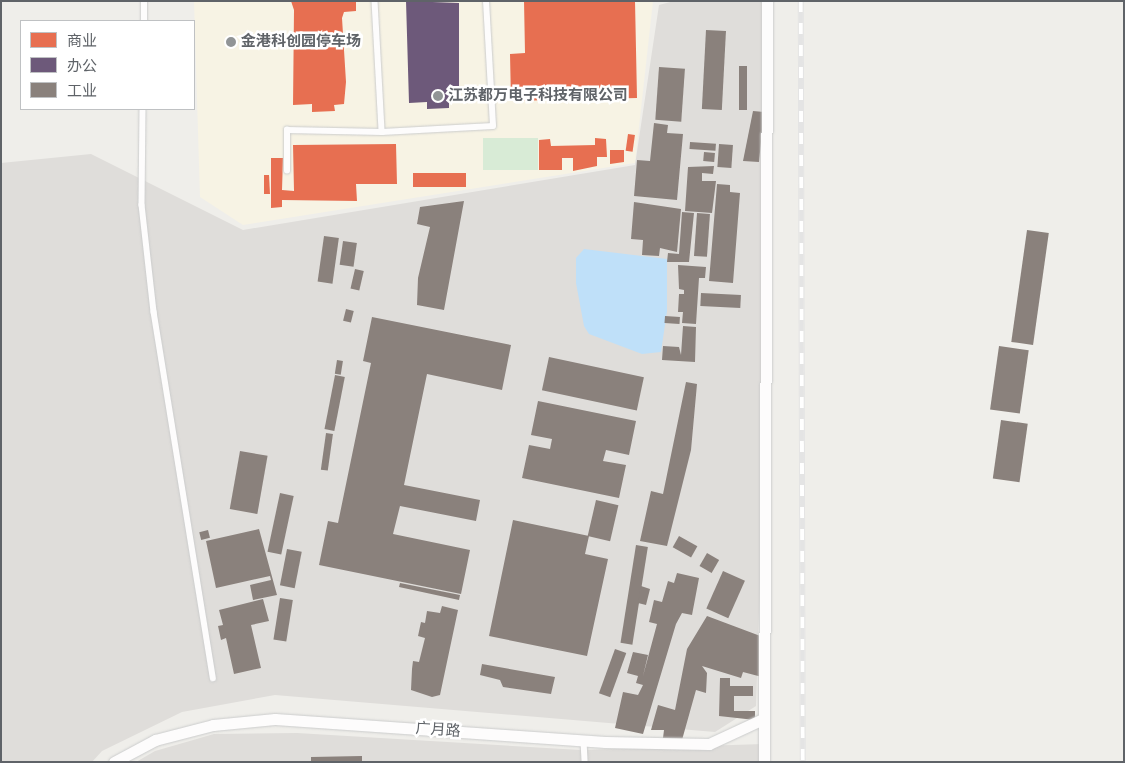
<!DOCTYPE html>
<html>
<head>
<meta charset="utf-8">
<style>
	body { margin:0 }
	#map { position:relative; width:1125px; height:763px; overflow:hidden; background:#efeeea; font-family:Raleway,"Noto Sans SC",sans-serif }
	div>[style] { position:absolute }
	.commercial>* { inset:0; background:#f7f3e4 }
	.industrial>* { inset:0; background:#dfddda }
	.green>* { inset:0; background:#d8ebd6; transform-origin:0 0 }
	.water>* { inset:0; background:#bfe0f9 }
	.shops>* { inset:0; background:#e76f51; transform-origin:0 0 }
	.offices>* { inset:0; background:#6d597a }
	.industry>* { inset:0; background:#8a817c; transform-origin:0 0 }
	.roads { filter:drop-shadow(0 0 1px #cbcccc) drop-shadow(0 0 1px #cbcccc) }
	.lane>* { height:5.5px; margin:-2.75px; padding:0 2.75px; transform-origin:2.75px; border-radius:2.75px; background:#fdfcfc }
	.street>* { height:11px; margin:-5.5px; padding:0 5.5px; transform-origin:5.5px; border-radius:5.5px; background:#fdfcfc }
	.rail>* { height:5.5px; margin-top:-2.75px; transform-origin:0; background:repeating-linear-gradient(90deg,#fff 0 11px,#e4e4e4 0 22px); box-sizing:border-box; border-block:1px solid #e4e4e4 }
	.dots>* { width:14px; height:14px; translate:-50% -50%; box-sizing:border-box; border:2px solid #fff; border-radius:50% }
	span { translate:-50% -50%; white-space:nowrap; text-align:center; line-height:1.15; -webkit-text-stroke:5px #fff; paint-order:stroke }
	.poi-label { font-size:15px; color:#5f6368; font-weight:700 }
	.left { translate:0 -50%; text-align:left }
	.street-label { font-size:15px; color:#5f6368 }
	.frame { position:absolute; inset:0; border:2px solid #5f6368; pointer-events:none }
	.legend { position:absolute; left:20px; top:20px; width:175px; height:90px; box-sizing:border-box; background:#fff; border:1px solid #bfc1c3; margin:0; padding:6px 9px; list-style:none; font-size:15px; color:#5f6368 }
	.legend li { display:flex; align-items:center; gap:10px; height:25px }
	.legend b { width:25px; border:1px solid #bfc1c3 }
</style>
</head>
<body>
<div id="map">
	<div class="commercial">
		<div style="clip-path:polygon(194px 1px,653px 1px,635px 163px,243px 225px,200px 197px)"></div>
	</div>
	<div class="industrial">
		<div style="clip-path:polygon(674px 1px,765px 1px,765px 425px,756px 706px,715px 732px,275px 695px,182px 712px,102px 751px,92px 762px,1px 762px,1px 163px,91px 154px,243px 230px,635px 165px,659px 5px)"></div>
		<div style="clip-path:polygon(297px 733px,581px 750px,763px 744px,763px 762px,136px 762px,155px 751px,214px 734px)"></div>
	</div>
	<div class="green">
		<div style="left:538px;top:138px;width:32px;height:55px;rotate:90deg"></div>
	</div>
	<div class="water">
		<div style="clip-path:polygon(584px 249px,667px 259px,667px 311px,661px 352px,642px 354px,589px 334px,584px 326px,576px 283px,576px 258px)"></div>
	</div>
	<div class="shops">
		<div style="clip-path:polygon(291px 1px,356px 1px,356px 11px,344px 12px,342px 18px,346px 82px,344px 104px,334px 105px,335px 111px,312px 112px,312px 104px,293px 105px,294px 10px)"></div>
		<div style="clip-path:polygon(524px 1px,635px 1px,637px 98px,511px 101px,510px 54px,525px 53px)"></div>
		<div style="left:628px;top:134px;width:7px;height:17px;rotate:8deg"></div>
		<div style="clip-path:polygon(595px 138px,606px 139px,607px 157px,597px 157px,597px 166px,573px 171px,573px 158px,562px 158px,562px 170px,539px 170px,539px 140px,550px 139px,551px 146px,595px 145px)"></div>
		<div style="clip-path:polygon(396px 144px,397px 184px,356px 184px,357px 201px,282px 200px,282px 207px,271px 208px,271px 158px,283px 158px,282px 190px,294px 191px,293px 145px)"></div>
		<div style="clip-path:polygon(610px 150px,624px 150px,624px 162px,610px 164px)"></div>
		<div style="left:466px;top:173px;width:14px;height:53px;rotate:90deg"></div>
		<div style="clip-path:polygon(264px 175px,269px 175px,270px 194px,264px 194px)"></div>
	</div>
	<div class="offices">
		<div style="clip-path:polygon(406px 1px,459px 3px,459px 102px,449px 102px,449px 108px,427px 109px,427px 102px,409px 103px)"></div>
	</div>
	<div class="industry">
		<div style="left:706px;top:30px;width:20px;height:79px;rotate:3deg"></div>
		<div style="left:739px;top:66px;width:8px;height:44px"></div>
		<div style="left:659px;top:67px;width:26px;height:53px;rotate:4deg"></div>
		<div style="clip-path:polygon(753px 111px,764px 112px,759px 162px,743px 161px)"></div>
		<div style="clip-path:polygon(654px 123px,668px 125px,667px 133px,683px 134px,677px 200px,634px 196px,637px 160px,650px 161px)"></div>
		<div style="left:690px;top:142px;width:26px;height:7px;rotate:4deg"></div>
		<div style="left:719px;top:144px;width:14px;height:23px;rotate:4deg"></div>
		<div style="left:704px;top:152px;width:11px;height:9px;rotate:5deg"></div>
		<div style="clip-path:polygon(714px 166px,713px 174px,702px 173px,702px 181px,716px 181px,712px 213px,685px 211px,688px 167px)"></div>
		<div style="clip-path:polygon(717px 184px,730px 185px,730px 192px,740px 193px,733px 283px,709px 281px)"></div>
		<div style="clip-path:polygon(464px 201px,444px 310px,417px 305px,418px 278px,430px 227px,417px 224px,420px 207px)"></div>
		<div style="clip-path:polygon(634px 202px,681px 209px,677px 252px,660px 248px,659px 256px,642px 255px,643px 240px,631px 239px)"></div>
		<div style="clip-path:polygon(682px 212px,694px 213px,689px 262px,667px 262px,668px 253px,679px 254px)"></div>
		<div style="left:697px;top:213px;width:13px;height:43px;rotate:4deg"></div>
		<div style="left:1027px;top:230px;width:22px;height:113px;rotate:8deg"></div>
		<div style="left:324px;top:236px;width:15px;height:46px;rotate:8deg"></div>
		<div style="left:343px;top:241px;width:14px;height:24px;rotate:8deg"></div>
		<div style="clip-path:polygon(678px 265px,706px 267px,705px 278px,699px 278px,696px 324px,682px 323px,683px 312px,678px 312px,679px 294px,684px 294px,684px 290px,679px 289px)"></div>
		<div style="left:355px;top:269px;width:9px;height:20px;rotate:13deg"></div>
		<div style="left:701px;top:293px;width:40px;height:13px;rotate:3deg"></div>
		<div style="left:346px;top:309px;width:8px;height:12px;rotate:14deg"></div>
		<div style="left:665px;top:316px;width:15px;height:7px;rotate:4deg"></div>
		<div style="clip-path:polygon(372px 317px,511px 345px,502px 390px,427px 374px,404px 485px,480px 500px,476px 521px,400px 506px,393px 534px,470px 550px,461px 594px,319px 565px,328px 521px,338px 523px,371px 363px,363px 361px)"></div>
		<div style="clip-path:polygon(683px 326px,696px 327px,695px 362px,662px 360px,663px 346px,679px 347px,681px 355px)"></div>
		<div style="left:999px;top:346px;width:30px;height:64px;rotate:8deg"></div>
		<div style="left:549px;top:357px;width:97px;height:34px;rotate:12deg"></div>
		<div style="left:337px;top:360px;width:6px;height:14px;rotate:9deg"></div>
		<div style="left:335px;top:375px;width:10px;height:55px;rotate:11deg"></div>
		<div style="clip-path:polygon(686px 382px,697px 384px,691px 450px,667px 546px,640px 541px,651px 491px,663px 494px)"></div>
		<div style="clip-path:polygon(538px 401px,636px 421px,629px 455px,606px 450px,603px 461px,626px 465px,619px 498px,522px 478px,529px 445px,550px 449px,552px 439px,531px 435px)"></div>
		<div style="left:1001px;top:420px;width:27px;height:59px;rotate:8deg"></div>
		<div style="left:326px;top:433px;width:7px;height:37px;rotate:8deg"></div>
		<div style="left:240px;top:451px;width:28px;height:59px;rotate:10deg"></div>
		<div style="left:280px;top:493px;width:14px;height:60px;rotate:12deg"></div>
		<div style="left:596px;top:500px;width:23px;height:37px;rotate:13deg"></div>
		<div style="clip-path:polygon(513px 520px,589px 536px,585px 554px,608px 559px,587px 656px,489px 636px)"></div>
		<div style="clip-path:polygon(259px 529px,277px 595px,253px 600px,250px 585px,271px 580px,270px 576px,216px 588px,206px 541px)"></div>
		<div style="left:208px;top:530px;width:8px;height:9px;rotate:76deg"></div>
		<div style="left:679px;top:536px;width:21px;height:13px;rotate:29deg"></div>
		<div style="left:636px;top:545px;width:12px;height:99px;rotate:9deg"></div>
		<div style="left:287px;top:549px;width:15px;height:37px;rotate:11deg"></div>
		<div style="left:707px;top:553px;width:14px;height:15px;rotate:30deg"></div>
		<div style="left:723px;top:571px;width:24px;height:41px;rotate:24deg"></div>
		<div style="clip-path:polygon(677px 573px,699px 578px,692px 615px,682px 613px,676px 624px,643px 734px,615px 728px,623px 692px,638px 695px,643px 685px,636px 683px,638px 676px,627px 673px,633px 652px,648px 655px,643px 676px,657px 624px,649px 622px,654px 600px,662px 602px,668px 581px,674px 583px)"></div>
		<div style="clip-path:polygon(400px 583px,460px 595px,459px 600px,399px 587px)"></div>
		<div style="clip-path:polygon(641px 586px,650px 589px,646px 605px,638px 603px)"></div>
		<div style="left:280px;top:598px;width:13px;height:42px;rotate:9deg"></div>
		<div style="clip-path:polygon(263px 599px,269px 621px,251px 625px,261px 668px,234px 674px,226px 638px,221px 640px,218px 626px,223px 625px,219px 610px)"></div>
		<div style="clip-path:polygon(442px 606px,458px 610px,440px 695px,432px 697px,411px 690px,412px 669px,413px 661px,419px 662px,425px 638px,418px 636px,421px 622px,425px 623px,427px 611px,440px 613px)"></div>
		<div style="clip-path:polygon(707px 616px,763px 637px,762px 677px,743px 672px,741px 678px,702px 666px,707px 673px,706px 693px,696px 690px,682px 740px,663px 738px,664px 730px,651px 730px,658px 705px,675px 710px,687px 649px)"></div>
		<div style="left:615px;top:649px;width:12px;height:47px;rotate:20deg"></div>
		<div style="clip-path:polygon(482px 664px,555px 677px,551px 694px,503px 687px,500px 680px,480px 675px)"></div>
		<div style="clip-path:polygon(720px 678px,730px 678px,730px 686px,753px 686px,753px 696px,734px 696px,734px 711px,755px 711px,755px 720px,719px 716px)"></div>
		<div style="clip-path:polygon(362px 756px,362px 762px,311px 762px,311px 757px)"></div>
	</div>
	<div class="roads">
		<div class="lane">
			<div style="left:375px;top:1px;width:131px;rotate:86.9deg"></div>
			<div style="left:144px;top:21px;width:20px;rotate:-90deg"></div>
			<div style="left:143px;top:109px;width:96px;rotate:90.6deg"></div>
			<div style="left:142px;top:205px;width:108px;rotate:83.6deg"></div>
			<div style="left:154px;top:312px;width:371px;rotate:80.8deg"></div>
			<div style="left:287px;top:171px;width:41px;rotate:-90deg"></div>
			<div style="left:287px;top:130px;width:95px;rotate:1.2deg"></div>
			<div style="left:382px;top:132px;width:111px;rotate:-3.1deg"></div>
			<div style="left:493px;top:126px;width:125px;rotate:-93.2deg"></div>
			<div style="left:584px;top:741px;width:21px;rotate:87deg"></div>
		</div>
		<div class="street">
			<div style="left:114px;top:762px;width:47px;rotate:-28.2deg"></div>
			<div style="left:155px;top:740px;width:60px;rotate:-14.5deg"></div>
			<div style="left:213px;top:725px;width:62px;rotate:-5.5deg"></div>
			<div style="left:275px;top:719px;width:331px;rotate:4deg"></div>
			<div style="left:605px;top:742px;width:104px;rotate:1.1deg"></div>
			<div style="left:709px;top:744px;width:60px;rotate:-24.8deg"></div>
			<div style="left:764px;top:762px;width:761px;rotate:-89.77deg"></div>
		</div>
	</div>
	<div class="rail">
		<div style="left:801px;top:1px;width:761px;rotate:89.85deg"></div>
	</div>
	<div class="dots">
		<div style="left:231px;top:42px;background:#919496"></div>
		<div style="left:438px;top:96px;background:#919496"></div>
	</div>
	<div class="poi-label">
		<span class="left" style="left:241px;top:42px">金港科创园停车场</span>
		<span class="left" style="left:448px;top:96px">江苏都万电子科技有限公司</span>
	</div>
	<div class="street-label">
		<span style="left:438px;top:730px;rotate:4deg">广月路</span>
	</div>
	<div class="frame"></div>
	<ul class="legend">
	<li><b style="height:14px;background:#e76f51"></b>商业</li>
	<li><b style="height:14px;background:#6d597a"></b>办公</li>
	<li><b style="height:14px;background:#8a817c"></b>工业</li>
	</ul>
</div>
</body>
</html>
